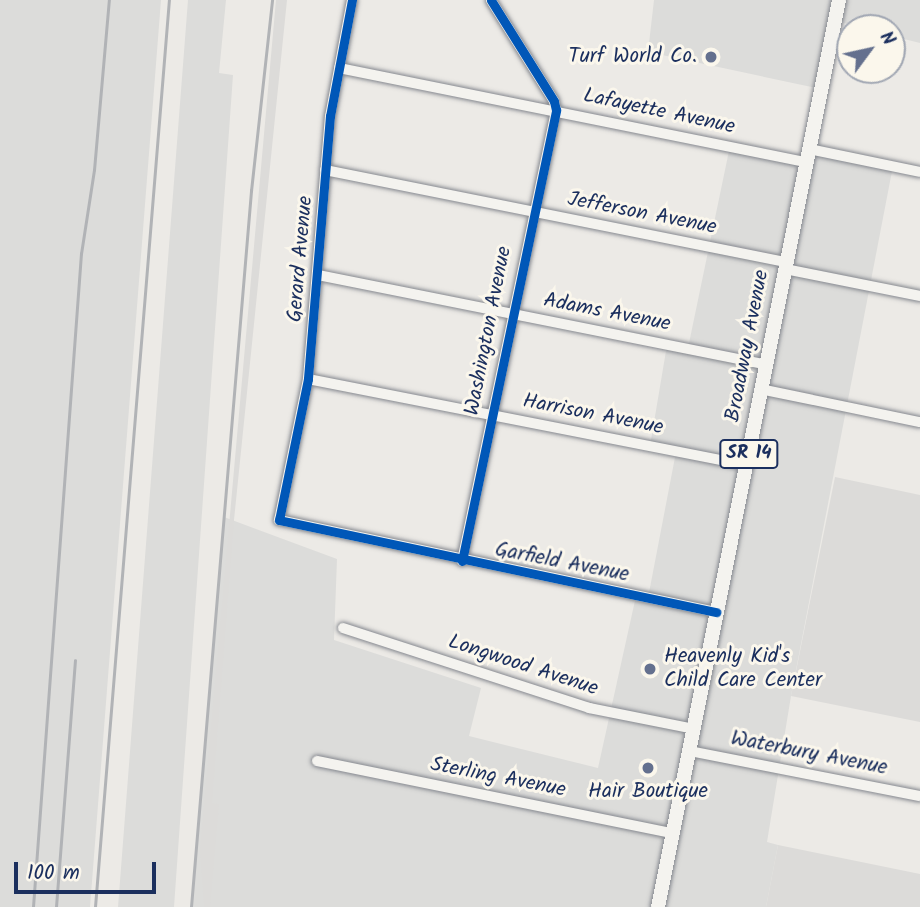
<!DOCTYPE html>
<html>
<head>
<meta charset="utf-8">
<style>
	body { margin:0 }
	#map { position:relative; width:920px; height:907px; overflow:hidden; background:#eceae6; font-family:Kalam,sans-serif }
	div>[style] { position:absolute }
	.built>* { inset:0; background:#dcdcda }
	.green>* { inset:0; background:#dcdbd9 }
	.roads { filter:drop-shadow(0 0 2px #85888f) drop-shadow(0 0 2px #85888f) }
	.minor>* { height:10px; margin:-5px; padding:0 5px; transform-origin:5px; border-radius:5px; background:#f4f3ef }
	.primary>* { height:14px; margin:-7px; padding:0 7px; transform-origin:7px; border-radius:7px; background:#f4f3ef }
	.rail>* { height:2.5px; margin:-1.25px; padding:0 1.25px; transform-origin:1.25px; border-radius:1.25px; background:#b1b3b6 }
	.cycleway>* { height:9px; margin:-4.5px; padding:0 4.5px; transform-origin:4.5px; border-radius:4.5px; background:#0057b8 }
	.dots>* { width:19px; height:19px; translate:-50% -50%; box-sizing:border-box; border:4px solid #fbf7ec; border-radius:50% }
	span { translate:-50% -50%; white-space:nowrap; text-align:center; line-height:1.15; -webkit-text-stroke:6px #fbf7ec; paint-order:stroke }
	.shield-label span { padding:2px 5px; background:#fbf7ec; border:2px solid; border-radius:5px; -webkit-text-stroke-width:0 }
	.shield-label { font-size:19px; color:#1b2f5e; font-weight:700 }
	.poi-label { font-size:21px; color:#1b2f5e }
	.right { translate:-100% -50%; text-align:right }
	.left { translate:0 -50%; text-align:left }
	.street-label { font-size:21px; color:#1b2f5e }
	.north { position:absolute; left:836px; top:14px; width:70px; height:70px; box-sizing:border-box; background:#fbf7ec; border:2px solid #a1a7b3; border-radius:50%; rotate:57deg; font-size:19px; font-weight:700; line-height:28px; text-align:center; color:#1b2f5e }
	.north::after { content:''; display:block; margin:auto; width:24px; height:32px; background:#64708e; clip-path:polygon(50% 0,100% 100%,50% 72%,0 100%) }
	.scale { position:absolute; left:14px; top:862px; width:142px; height:32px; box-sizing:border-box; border:4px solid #1b2f5e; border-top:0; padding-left:9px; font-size:21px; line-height:24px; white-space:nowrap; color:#1b2f5e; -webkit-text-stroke:5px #fbf7ec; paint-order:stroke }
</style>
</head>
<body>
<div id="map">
	<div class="built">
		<div style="clip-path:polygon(0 0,161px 0,90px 907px,0 907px)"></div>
		<div style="clip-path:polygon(188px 0,226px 0,219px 73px,233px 75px,174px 907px,118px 907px)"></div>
		<div style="clip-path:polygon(654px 0,920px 0,920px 43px,892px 36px,892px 28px,834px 22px,821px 89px,648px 52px)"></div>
		<div style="clip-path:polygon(730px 146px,806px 162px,809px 149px,893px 166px,791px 696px,767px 842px,778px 845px,766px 907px,191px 907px,224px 517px,337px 559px,334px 640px,481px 688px,469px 736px,598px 768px,636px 596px,648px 598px,676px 452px,650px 446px,667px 345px,688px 348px)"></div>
	</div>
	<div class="green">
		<div style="clip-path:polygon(276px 0,287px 0,234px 520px,212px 803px,219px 804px,210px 907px,204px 907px,200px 850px)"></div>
		<div style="clip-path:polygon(835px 477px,920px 495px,920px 722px,791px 696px)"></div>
		<div style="clip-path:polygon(778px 845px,920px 874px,920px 907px,766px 907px)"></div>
	</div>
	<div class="roads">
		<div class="minor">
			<div style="left:352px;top:0;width:118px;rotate:100.7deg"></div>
			<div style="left:330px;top:116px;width:264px;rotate:94.8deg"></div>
			<div style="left:308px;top:379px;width:144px;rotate:101.6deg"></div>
			<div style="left:279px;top:520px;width:447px;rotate:11.9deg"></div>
			<div style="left:339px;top:68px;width:476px;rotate:11.4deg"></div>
			<div style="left:809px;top:149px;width:113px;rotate:11.7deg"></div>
			<div style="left:325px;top:170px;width:470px;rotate:11.3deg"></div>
			<div style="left:785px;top:269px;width:138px;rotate:11.3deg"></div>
			<div style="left:318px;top:275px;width:456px;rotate:11.3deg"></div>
			<div style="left:308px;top:379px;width:447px;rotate:11.1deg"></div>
			<div style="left:760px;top:389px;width:163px;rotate:11.7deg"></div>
			<div style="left:462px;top:561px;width:461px;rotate:-78.2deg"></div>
			<div style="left:556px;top:110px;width:9px;rotate:-103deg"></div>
			<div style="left:554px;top:101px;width:119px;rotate:-122deg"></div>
			<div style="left:343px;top:628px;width:259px;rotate:18deg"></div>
			<div style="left:589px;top:708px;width:107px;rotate:11.3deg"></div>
			<div style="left:690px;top:751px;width:234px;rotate:11.1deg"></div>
			<div style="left:317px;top:761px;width:362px;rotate:11.5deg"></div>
		</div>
		<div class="primary">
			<div style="left:658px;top:907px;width:925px;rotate:-78.71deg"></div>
		</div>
	</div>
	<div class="rail">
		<div style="left:33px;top:907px;width:655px;rotate:-85.8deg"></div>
		<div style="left:81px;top:254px;width:85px;rotate:-81.2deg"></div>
		<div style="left:94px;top:170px;width:171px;rotate:-85deg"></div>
		<div style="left:56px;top:907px;width:247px;rotate:-85.6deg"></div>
		<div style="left:95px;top:907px;width:910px;rotate:-85.34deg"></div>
		<div style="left:191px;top:907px;width:719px;rotate:-85.21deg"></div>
		<div style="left:251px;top:191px;width:192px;rotate:-83.7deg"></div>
	</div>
	<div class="cycleway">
		<div style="left:352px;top:0;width:118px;rotate:100.7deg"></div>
		<div style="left:330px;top:116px;width:264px;rotate:94.8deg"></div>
		<div style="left:308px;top:379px;width:144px;rotate:101.6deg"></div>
		<div style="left:279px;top:520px;width:447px;rotate:11.9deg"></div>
		<div style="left:462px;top:561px;width:461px;rotate:-78.2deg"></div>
		<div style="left:556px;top:110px;width:9px;rotate:-103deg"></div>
		<div style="left:554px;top:101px;width:119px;rotate:-122deg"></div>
	</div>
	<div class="dots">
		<div style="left:711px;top:57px;background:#64708e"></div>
		<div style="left:650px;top:669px;background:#64708e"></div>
		<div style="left:648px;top:768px;background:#64708e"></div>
	</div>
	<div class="shield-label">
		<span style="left:749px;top:454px">SR 14</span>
	</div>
	<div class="poi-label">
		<span class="right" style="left:697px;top:57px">Turf World Co.</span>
		<span class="left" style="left:664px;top:669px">Heavenly Kid's<br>Child Care Center</span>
		<span style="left:648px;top:792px">Hair Boutique</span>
	</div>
	<div class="street-label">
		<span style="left:659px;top:112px;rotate:12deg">Lafayette Avenue</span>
		<span style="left:642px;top:214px;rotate:11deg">Jefferson Avenue</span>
		<span style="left:301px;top:259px;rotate:-85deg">Gerard Avenue</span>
		<span style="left:607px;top:313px;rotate:11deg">Adams Avenue</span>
		<span style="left:489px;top:331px;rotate:-79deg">Washington Avenue</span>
		<span style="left:748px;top:346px;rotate:-79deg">Broadway Avenue</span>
		<span style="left:593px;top:415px;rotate:11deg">Harrison Avenue</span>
		<span style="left:562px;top:563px;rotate:11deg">Garfield Avenue</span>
		<span style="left:523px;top:666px;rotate:18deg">Longwood Avenue</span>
		<span style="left:809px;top:754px;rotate:11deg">Waterbury Avenue</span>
		<span style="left:498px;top:778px;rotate:11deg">Sterling Avenue</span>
	</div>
	<div class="north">N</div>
	<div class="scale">100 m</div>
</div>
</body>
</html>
